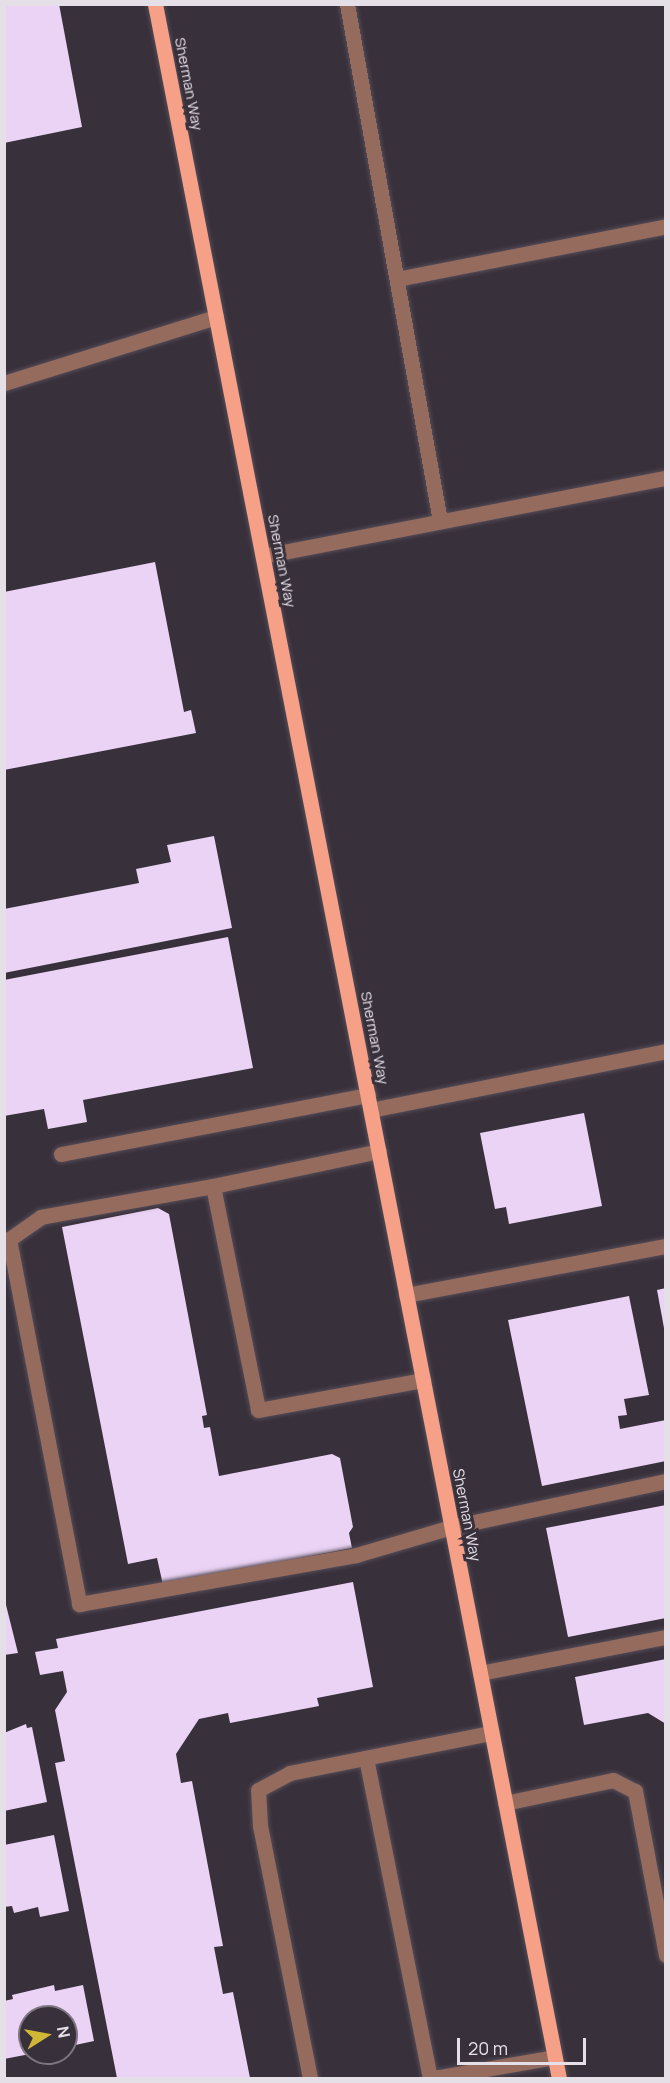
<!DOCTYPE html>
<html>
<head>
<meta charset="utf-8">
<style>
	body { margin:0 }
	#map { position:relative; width:670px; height:2083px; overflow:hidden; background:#38303b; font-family:Manrope,sans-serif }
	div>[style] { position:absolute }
	.building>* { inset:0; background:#ebd3f5 }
	.roads { filter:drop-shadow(0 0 2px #544c57) drop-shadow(0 0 2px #544c57) }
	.minor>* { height:15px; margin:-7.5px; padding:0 7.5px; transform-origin:7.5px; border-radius:7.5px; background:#956b5e }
	.major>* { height:15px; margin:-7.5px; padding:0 7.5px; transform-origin:7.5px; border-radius:7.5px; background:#f6a087 }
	span { translate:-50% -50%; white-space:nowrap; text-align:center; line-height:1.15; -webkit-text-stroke:6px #38303b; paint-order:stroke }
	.street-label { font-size:15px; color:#e5e0e7 }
	.frame { position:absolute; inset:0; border:6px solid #e5e0e7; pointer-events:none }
	.north { position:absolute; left:18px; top:2005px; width:60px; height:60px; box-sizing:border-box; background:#38303b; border:2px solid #7d7680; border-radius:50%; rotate:79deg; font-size:16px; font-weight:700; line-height:24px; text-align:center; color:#e5e0e7 }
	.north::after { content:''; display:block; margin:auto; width:21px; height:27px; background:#d2b736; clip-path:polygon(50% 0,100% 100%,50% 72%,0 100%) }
	.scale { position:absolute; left:457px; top:2038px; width:129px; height:27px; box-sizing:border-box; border:3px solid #e5e0e7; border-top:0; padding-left:8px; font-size:18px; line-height:21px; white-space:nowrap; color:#e5e0e7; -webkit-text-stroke:4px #38303b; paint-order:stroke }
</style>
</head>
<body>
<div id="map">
	<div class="building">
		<div style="clip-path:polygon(4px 4px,59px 4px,82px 127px,4px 143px)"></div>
		<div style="clip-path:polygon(155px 562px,184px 712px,191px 710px,196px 733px,4px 770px,4px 592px)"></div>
		<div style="clip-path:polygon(214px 836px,232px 928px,4px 973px,4px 909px,139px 883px,136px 869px,171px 862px,167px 845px)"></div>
		<div style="clip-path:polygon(228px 937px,253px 1068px,83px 1100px,87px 1122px,48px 1129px,44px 1109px,4px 1116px,4px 980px)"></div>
		<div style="clip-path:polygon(584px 1113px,602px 1206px,509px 1224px,506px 1207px,495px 1209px,480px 1133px)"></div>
		<div style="clip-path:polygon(158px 1208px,169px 1214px,207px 1415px,202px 1416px,204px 1428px,210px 1427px,219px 1476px,332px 1454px,340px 1458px,353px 1527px,349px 1533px,352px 1548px,163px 1585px,157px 1558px,128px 1564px,62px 1227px)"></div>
		<div style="clip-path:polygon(666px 1288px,666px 1328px,664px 1328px,657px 1290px)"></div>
		<div style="clip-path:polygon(629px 1296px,649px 1395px,624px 1399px,627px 1415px,618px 1416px,620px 1429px,666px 1420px,666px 1461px,542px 1486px,508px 1320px)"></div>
		<div style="clip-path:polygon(666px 1505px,666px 1618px,568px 1637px,546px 1528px)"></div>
		<div style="clip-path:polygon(353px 1582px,373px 1687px,317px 1698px,319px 1706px,230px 1723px,228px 1713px,199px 1719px,176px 1754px,181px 1783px,192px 1781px,223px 1946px,214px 1947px,223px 1994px,233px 1992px,250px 2078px,117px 2078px,55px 1763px,65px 1761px,55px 1710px,67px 1692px,63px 1671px,40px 1675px,35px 1652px,58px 1648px,56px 1639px)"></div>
		<div style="clip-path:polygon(4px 1597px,18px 1653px,4px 1655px)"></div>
		<div style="clip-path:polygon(666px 1659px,666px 1724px,648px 1713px,584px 1725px,575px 1677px)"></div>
		<div style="clip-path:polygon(26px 1724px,27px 1728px,32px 1727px,47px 1802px,4px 1811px,4px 1733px)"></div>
		<div style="clip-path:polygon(54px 1835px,69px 1911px,40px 1917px,38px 1907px,14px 1913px,12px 1906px,4px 1907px,4px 1845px)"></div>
		<div style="clip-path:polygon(54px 1985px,55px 1991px,83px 1985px,94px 2041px,66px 2047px,66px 2017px,30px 2017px,30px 2054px,4px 2059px,4px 2001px,13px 1999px,12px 1995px)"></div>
	</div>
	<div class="roads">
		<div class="minor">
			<div style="left:347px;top:4px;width:525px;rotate:79.8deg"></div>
			<div style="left:397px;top:279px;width:274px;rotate:-11.1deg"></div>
			<div style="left:4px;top:383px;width:222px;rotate:-17.3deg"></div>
			<div style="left:263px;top:556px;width:410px;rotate:-11deg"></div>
			<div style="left:371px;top:1110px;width:301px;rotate:-11.3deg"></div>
			<div style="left:379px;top:1151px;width:170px;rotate:168.1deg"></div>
			<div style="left:213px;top:1186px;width:228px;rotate:78.6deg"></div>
			<div style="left:258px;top:1410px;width:168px;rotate:-10.3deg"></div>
			<div style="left:61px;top:1154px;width:313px;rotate:-10.9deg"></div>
			<div style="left:213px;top:1186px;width:175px;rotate:169.8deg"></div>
			<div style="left:41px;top:1217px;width:39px;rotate:145deg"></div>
			<div style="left:9px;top:1239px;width:372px;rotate:79.1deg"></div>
			<div style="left:79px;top:1604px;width:281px;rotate:-10deg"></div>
			<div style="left:356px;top:1555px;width:99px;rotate:-16.4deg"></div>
			<div style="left:451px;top:1527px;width:220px;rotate:-12.1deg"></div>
			<div style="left:406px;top:1295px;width:265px;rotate:-10.7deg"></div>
			<div style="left:480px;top:1673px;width:189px;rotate:-11deg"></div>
			<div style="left:366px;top:1758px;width:326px;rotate:78.7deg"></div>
			<div style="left:505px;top:1803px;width:110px;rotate:-12deg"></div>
			<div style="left:613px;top:1780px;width:25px;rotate:27deg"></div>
			<div style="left:635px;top:1791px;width:167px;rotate:79.3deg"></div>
			<div style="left:310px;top:2078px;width:257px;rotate:-101.2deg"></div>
			<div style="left:260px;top:1826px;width:36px;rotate:-93deg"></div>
			<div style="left:258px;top:1790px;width:36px;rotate:-28deg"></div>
			<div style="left:290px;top:1773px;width:205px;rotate:-11.3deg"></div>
			<div style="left:434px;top:2078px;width:122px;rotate:-9.9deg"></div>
		</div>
		<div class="major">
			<div style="left:155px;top:4px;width:2113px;rotate:78.98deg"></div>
		</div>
	</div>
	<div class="street-label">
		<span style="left:189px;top:84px;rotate:79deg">Sherman Way</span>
		<span style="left:282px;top:561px;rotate:79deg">Sherman Way</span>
		<span style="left:375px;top:1038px;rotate:79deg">Sherman Way</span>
		<span style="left:467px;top:1515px;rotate:79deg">Sherman Way</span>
	</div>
	<div class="frame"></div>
	<div class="north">N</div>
	<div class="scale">20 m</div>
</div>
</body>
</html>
